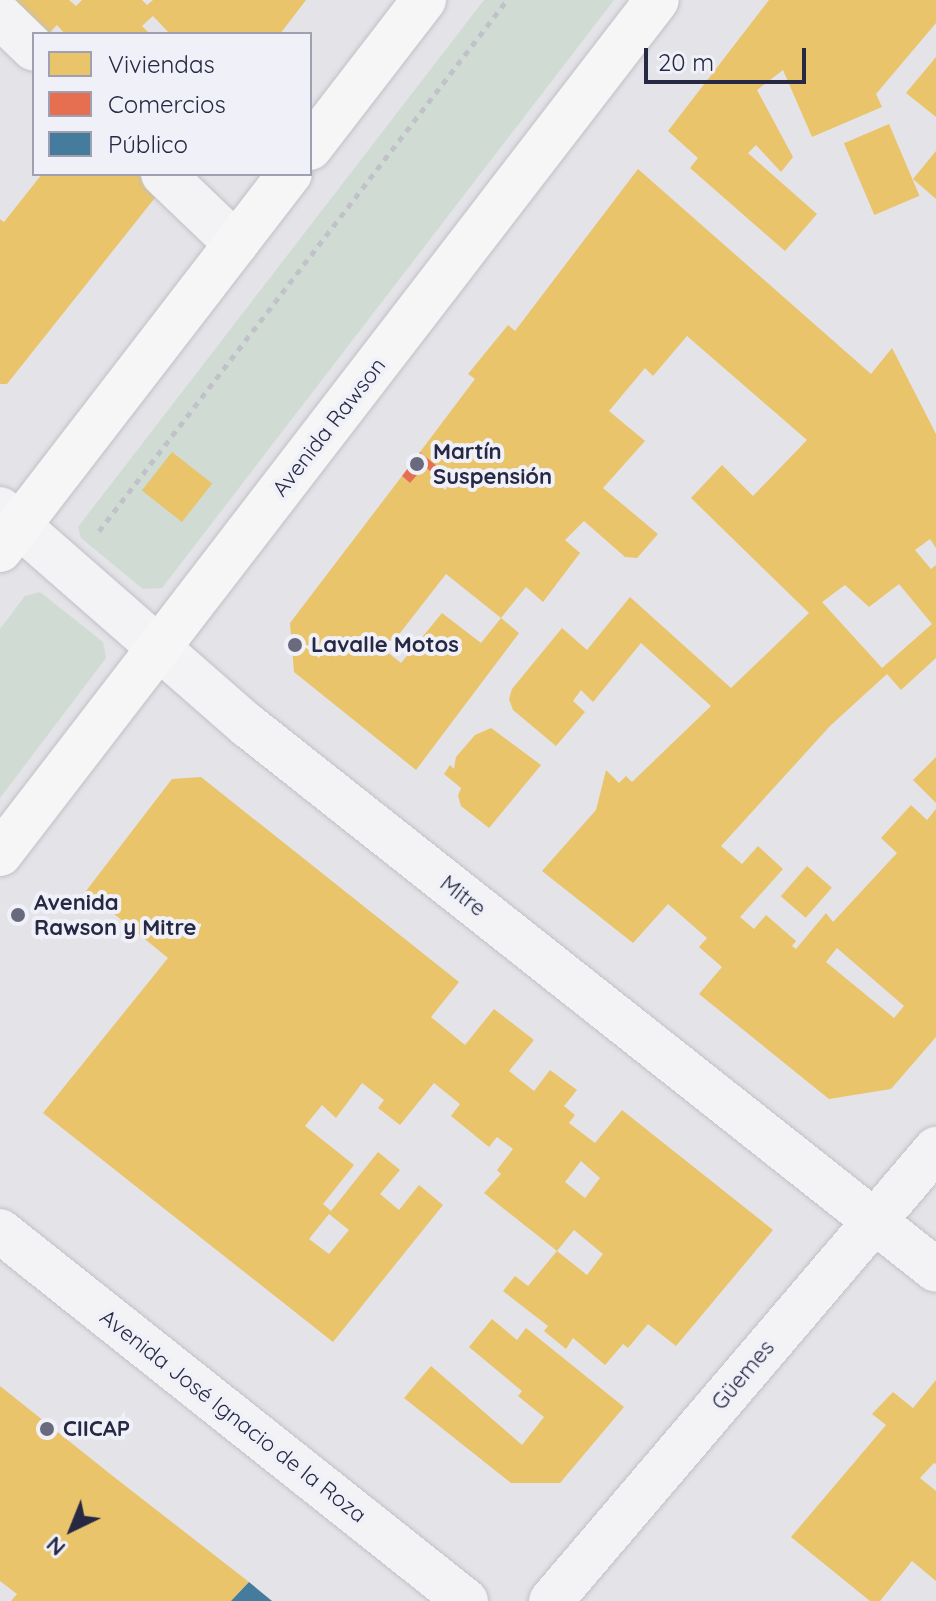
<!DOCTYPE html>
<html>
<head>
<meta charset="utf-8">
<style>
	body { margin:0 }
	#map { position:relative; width:936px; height:1601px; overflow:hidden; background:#e3e3e8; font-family:Quicksand,sans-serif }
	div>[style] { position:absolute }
	.green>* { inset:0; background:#d0dcd3 }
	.homes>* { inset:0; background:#e9c46a; transform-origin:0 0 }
	.shops>* { inset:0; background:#e76f51 }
	.public>* { inset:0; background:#457b9d }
	.path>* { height:5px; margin-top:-2.5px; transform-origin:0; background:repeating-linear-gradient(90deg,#c1c2c9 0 6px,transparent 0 12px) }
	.roads { filter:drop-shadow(0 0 2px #c0c0c6) drop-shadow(0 0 2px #c0c0c6) }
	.minor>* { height:44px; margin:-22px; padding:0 22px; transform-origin:22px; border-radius:22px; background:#f3f3f5 }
	.major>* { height:44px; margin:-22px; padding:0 22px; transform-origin:22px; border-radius:22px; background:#f6f6f7 }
	.dots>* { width:22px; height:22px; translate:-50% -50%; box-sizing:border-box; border:4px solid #f0f1f8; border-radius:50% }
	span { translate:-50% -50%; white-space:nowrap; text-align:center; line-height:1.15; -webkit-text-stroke:8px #f0f1f8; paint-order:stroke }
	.street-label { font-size:22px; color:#272944 }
	.poi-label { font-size:22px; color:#272944; font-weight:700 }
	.left { translate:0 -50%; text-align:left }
	.legend { position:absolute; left:32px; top:32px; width:280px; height:144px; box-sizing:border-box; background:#f0f1f8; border:2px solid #a0a1b0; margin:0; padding:10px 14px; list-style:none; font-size:24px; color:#272944 }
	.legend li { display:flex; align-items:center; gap:16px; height:40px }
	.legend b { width:40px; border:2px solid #a0a1b0 }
	.north { position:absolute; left:32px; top:1489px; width:80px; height:80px; -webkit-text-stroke:6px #f0f1f8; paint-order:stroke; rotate:223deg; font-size:22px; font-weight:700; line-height:32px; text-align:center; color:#272944 }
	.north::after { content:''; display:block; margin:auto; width:28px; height:36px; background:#272944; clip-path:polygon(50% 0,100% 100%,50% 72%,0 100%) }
	.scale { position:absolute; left:644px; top:48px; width:162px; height:36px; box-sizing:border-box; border:4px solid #272944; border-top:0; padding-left:10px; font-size:24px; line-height:28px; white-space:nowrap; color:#272944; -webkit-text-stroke:6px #f0f1f8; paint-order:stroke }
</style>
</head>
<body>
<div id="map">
	<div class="green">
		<div style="clip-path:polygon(484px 0,614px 0,162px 588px,143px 589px,81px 538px,78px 527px)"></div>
		<div style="clip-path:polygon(40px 592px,103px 642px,106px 658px,0 798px,0 629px,25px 596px)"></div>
	</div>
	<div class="homes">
		<div style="clip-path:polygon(8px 0,69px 0,76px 6px,82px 0,142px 0,147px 5px,153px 0,306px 0,280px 34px,170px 34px,153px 16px,142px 26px,150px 34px,65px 34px,57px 25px,48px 34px)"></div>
		<div style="clip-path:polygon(769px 0,936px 0,936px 23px,876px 94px,882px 107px,812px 137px,783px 70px,757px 90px,793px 157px,781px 172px,756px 145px,748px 153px,817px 214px,785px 251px,690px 168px,698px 158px,668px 131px)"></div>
		<div style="clip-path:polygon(936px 57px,936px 117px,906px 93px)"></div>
		<div style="left:889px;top:124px;width:78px;height:49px;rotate:67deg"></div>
		<div style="clip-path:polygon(936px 151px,936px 199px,913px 179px)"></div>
		<div style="clip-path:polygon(evenodd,638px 169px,871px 374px,892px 348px,936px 434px,936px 548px,930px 539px,915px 550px,931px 569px,936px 565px,936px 658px,901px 690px,887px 674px,830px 726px,721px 846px,742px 864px,758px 846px,783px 869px,740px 917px,754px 929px,766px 915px,796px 941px,792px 946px,796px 949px,826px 913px,833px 922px,897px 853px,881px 838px,911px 805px,927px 820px,936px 809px,936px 1037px,891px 1089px,829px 1099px,699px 994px,722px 967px,699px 947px,707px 938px,668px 904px,633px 943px,542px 871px,596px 810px,606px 770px,619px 783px,626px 776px,632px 782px,711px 706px,641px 643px,593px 702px,581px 690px,573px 701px,585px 712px,556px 746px,513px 710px,509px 699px,512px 689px,562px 628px,587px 650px,630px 597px,731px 688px,809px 613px,691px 498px,722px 465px,753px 496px,807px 440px,687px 336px,653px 376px,645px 368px,609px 411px,645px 441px,603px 488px,658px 534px,637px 558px,625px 557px,584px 521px,565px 540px,580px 553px,543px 602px,526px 587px,501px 618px,446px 574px,386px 651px,401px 663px,442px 613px,481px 643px,501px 618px,519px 633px,416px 770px,294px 672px,290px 623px,402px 476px,410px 483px,425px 466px,439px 478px,437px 483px,445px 490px,453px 480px,420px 452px,475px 379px,468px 374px,508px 325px,515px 331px,638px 169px,899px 584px,932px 624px,882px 668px,822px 602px,845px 585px,869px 607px,899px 584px,638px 169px,837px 948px,904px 1006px,894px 1018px,826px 962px,837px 948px)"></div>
		<div style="clip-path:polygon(42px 174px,138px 174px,158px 194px,7px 384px,0 384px,0 219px,4px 222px)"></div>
		<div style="left:172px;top:452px;width:51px;height:49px;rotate:38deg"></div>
		<div style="clip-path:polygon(491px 728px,541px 765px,489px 828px,461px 806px,458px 796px,461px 788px,444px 774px,450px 765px,454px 769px,456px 757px,475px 735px)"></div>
		<div style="clip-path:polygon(936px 757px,936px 803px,913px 780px)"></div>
		<div style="clip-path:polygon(evenodd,201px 777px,459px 982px,431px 1017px,465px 1045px,494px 1009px,534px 1040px,509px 1071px,534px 1091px,550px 1070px,577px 1090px,564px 1106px,575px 1115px,569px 1123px,595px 1143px,622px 1110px,773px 1230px,676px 1346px,648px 1324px,628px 1348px,623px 1344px,605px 1365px,573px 1338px,566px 1349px,544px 1331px,548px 1326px,503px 1291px,515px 1276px,528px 1286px,557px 1251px,587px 1275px,603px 1254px,574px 1230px,557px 1251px,484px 1193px,501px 1174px,497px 1170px,513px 1149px,497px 1137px,489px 1147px,451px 1116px,460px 1104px,434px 1083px,400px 1125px,378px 1108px,384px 1100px,362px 1083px,336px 1118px,322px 1105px,305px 1126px,354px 1165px,323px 1204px,331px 1211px,378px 1152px,400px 1170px,380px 1194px,399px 1210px,419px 1185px,443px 1205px,333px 1342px,43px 1113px,168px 958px,86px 891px,172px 779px,201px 777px,581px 1161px,600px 1178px,585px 1198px,565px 1182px,581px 1161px,201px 777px,329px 1214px,349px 1230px,329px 1254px,309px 1239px,329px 1214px)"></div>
		<div style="left:807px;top:866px;width:33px;height:40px;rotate:41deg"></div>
		<div style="clip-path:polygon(492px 1319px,517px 1340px,526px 1328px,624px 1407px,560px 1483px,511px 1483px,404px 1398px,431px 1366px,522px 1445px,544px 1417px,518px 1396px,522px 1391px,469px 1347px)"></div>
		<div style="clip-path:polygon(936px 1380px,936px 1464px,934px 1463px,920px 1478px,936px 1491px,936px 1581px,912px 1561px,880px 1601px,870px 1601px,791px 1537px,886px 1425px,872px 1414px,893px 1392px,913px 1408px)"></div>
		<div style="clip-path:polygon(0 1386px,114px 1477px,249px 1582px,231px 1601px,11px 1601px,17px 1594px,0 1581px)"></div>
	</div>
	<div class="shops">
		<div style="clip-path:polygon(420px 452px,438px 467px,432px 473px,425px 466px,410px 483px,402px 476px)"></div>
	</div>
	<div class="public">
		<div style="clip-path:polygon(249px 1582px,272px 1601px,231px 1601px)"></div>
	</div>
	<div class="path">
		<div style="left:99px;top:531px;width:670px;rotate:-52.46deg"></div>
	</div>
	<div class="roads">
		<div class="minor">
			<div style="left:0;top:16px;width:47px;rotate:44.1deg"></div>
			<div style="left:163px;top:174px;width:101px;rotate:43.8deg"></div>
			<div style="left:0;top:509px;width:328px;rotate:41.2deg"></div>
			<div style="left:247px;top:725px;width:878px;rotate:38.34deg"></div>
			<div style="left:0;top:1231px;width:595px;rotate:38.45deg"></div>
			<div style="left:551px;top:1601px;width:594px;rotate:-49.58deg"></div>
		</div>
		<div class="major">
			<div style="left:310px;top:148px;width:187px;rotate:-52.4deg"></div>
			<div style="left:0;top:550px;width:475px;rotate:-52.4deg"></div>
			<div style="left:0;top:854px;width:1077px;rotate:-52.43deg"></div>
		</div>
	</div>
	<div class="dots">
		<div style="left:417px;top:464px;background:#696a7d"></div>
		<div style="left:295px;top:645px;background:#696a7d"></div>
		<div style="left:18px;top:915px;background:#696a7d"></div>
		<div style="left:47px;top:1429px;background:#696a7d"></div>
	</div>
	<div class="street-label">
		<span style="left:329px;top:427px;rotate:-52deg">Avenida Rawson</span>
		<span style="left:463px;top:896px;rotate:38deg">Mitre</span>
		<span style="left:743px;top:1375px;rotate:-50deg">Güemes</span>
		<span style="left:233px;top:1416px;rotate:38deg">Avenida José Ignacio de la Roza</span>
	</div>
	<div class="poi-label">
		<span class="left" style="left:433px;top:464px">Martín<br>Suspensión</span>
		<span class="left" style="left:311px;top:645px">Lavalle Motos</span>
		<span class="left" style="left:34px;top:915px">Avenida<br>Rawson y Mitre</span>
		<span class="left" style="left:63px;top:1429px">CIICAP</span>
	</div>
	<ul class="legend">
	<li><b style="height:22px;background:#e9c46a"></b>Viviendas</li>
	<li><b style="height:22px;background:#e76f51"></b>Comercios</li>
	<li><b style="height:22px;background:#457b9d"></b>Público</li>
	</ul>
	<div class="north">N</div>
	<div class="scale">20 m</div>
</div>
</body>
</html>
